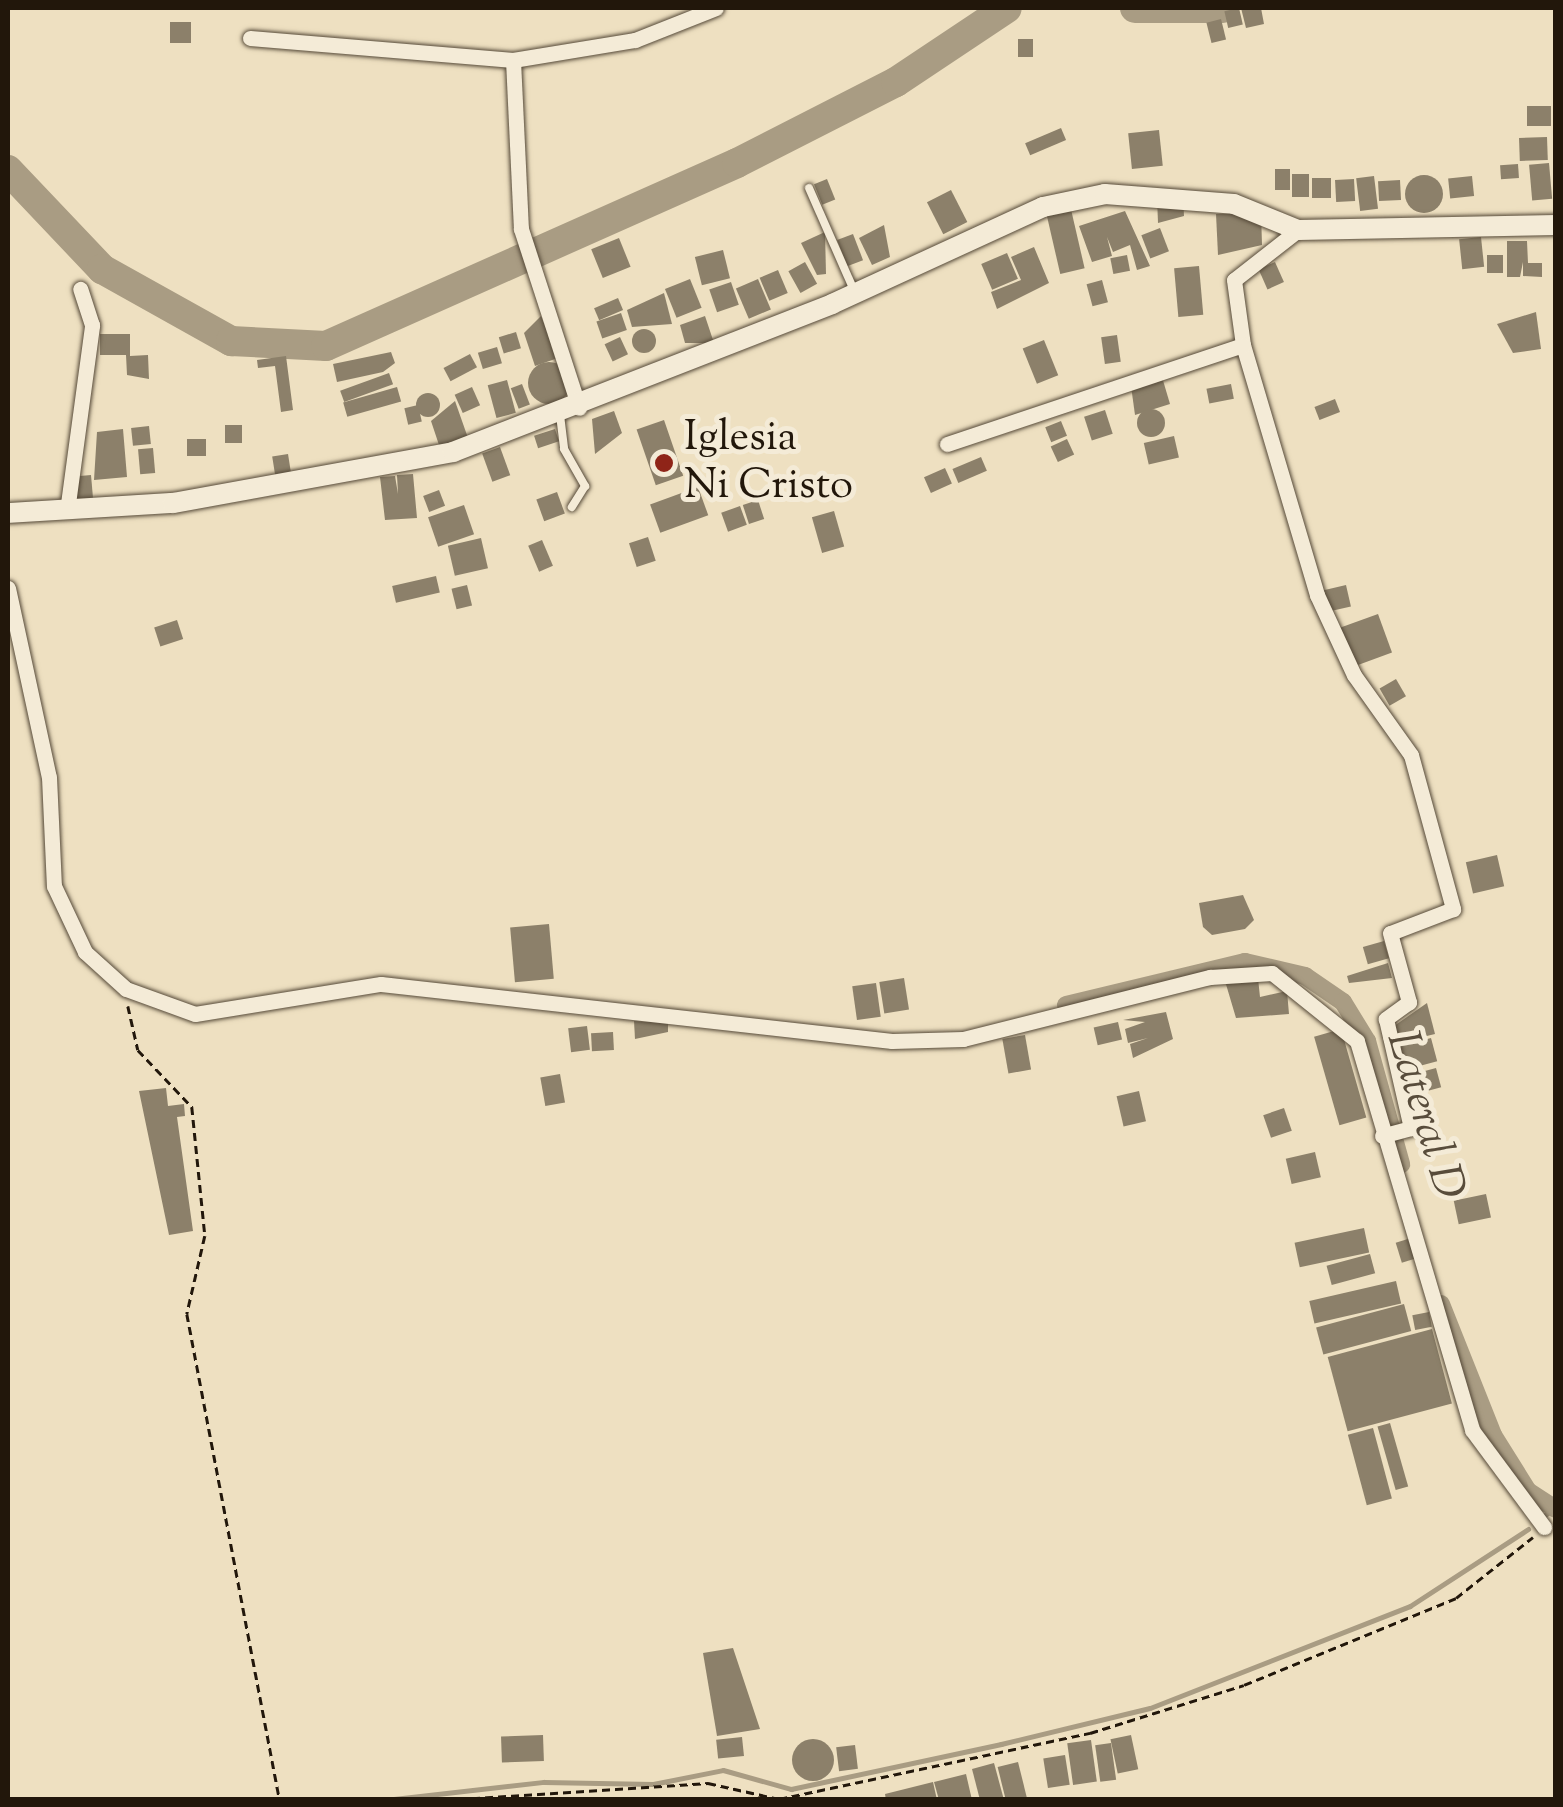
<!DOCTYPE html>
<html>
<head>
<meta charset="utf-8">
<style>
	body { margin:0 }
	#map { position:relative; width:1563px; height:1807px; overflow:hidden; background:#eee0c1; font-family:"Sorts Mill Goudy",serif }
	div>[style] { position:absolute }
	.stream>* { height:5px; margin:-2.5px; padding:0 2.5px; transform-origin:2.5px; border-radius:2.5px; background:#a99c83 }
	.canal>* { height:18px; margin:-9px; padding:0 9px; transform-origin:9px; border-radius:9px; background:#a99c83 }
	.river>* { height:30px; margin:-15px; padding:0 15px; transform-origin:15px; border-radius:15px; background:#a99c83 }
	.building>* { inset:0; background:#8c806a; transform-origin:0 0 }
	.round { border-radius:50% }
	.path>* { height:2.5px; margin-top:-1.25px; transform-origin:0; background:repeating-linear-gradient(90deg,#22170b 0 8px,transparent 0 13px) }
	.roads { filter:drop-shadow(0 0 2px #554938) drop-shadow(0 0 2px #554938) }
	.service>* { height:8px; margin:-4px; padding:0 4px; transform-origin:4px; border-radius:4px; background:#f4ebd7 }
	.minor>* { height:15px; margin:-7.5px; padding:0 7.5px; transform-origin:7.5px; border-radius:7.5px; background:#f4ebd7 }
	.tertiary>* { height:20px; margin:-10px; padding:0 10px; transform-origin:10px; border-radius:10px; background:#f4ebd7 }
	.dots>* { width:28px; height:28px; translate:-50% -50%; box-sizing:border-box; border:5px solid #f4ebd7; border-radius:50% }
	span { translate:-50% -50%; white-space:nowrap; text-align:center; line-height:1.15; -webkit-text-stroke:10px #f4ebd7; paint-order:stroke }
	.poi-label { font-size:42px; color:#22170b }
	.left { translate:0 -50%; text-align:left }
	.water-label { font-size:45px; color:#584c3b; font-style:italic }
	.frame { position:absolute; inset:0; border:10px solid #22170b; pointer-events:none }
</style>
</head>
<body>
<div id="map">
	<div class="stream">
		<div style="left:1545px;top:1515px;width:11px;rotate:-38deg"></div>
		<div style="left:385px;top:1800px;width:160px;rotate:-6.5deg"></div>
		<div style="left:544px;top:1782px;width:109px;rotate:1.1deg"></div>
		<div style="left:653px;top:1784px;width:71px;rotate:-11.3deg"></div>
		<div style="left:723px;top:1770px;width:71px;rotate:15.6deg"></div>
		<div style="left:791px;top:1789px;width:215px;rotate:-12.1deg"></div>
		<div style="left:1001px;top:1744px;width:153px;rotate:-13.6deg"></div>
		<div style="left:1150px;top:1708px;width:279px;rotate:-21.4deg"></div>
		<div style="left:1410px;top:1606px;width:141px;rotate:-33.1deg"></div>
	</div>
	<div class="canal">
		<div style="left:1066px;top:1005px;width:184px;rotate:-13.5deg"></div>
		<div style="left:1245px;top:962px;width:62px;rotate:13.1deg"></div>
		<div style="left:1305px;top:976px;width:46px;rotate:34.4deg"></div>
		<div style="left:1343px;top:1002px;width:46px;rotate:58.4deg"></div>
		<div style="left:1367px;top:1041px;width:128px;rotate:74.5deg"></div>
		<div style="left:1441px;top:1304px;width:141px;rotate:68.3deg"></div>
		<div style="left:1493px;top:1435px;width:66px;rotate:58deg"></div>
		<div style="left:1528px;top:1491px;width:33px;rotate:33deg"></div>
	</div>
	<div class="river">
		<div style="left:1135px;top:8px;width:88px"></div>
		<div style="left:8px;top:170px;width:137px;rotate:46.5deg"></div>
		<div style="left:102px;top:269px;width:148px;rotate:29.2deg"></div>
		<div style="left:231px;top:341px;width:95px;rotate:3deg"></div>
		<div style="left:326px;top:346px;width:450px;rotate:-24deg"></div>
		<div style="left:737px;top:163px;width:178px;rotate:-27deg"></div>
		<div style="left:896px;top:82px;width:133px;rotate:-33.7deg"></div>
	</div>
	<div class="building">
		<div style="left:1239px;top:8px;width:17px;height:15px;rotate:77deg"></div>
		<div style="clip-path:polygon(1241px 8px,1261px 8px,1264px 24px,1246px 28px)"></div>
		<div style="left:1221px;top:19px;width:21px;height:15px;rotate:76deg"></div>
		<div style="left:170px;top:22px;width:21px;height:21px"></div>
		<div style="left:1018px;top:39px;width:15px;height:18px"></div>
		<div style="left:1527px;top:106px;width:24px;height:20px"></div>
		<div style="left:1061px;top:128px;width:13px;height:39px;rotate:67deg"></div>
		<div style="left:1159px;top:130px;width:36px;height:31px;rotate:84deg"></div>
		<div style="left:1547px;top:137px;width:23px;height:28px;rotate:88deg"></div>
		<div style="left:1549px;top:163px;width:36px;height:20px;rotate:85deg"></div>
		<div style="left:1518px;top:164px;width:14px;height:18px;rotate:86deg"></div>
		<div style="left:1275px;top:169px;width:15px;height:21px"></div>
		<div style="left:1292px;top:174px;width:17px;height:23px"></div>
		<div class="round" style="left:1405px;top:175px;width:38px;height:38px"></div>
		<div style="left:1374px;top:176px;width:33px;height:18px;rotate:83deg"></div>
		<div style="left:1472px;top:176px;width:20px;height:24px;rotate:84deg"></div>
		<div style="left:1331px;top:178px;width:20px;height:19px;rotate:90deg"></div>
		<div style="left:827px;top:179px;width:22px;height:14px;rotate:68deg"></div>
		<div style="left:1354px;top:179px;width:22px;height:19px;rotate:87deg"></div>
		<div style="left:1400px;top:180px;width:20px;height:22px;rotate:87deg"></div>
		<div style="left:951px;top:190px;width:36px;height:27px;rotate:63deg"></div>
		<div style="clip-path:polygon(1183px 196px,1184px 216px,1158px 223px,1157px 197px)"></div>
		<div style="left:1070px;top:205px;width:65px;height:25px;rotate:77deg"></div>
		<div style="clip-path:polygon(1125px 211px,1150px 266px,1137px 270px,1130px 245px,1113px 252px,1107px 237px,1112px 256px,1092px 262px,1079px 226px)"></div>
		<div style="clip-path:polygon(1261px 213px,1262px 245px,1218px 255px,1216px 214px)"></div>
		<div style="clip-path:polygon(884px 225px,890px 257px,872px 265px,859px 238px)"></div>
		<div style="left:1160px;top:228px;width:25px;height:20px;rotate:69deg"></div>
		<div style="clip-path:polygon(825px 232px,826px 274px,817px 275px,801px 243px)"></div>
		<div style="left:853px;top:234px;width:28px;height:17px;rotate:69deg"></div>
		<div style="left:1481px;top:237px;width:30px;height:22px;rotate:84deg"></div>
		<div style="left:619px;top:238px;width:31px;height:30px;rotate:68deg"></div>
		<div style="clip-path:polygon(1507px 241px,1527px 241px,1528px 263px,1542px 263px,1542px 277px,1523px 276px,1523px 262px,1520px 277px,1507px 277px)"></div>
		<div style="clip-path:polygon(1034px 247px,1049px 283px,997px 309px,991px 292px,1021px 280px,1011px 257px)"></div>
		<div style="left:723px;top:250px;width:29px;height:29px;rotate:76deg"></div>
		<div style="left:1007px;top:253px;width:28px;height:28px;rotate:67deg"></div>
		<div style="left:1127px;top:255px;width:16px;height:17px;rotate:79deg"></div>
		<div style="left:1487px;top:255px;width:16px;height:18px"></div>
		<div style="left:805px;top:262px;width:25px;height:19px;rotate:61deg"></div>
		<div style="left:1275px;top:262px;width:22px;height:18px;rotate:66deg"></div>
		<div style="left:1199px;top:266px;width:49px;height:25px;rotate:85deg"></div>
		<div style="left:778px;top:270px;width:25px;height:20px;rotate:67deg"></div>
		<div style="left:690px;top:279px;width:31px;height:27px;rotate:68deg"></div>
		<div style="left:758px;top:279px;width:33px;height:24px;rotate:67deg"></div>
		<div style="left:1102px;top:280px;width:23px;height:16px;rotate:75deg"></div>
		<div style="left:731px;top:282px;width:24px;height:23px;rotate:71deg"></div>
		<div style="clip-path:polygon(664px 293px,672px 324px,632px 327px,627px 310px)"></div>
		<div style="left:618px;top:298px;width:13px;height:26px;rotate:67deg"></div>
		<div style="clip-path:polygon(1536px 312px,1541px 349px,1513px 353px,1497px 324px)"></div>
		<div style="left:621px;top:313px;width:18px;height:26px;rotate:71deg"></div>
		<div style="clip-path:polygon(541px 316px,558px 358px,535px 366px,524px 333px)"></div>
		<div style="clip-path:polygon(705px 316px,714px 343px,685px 343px,680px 325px)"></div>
		<div class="round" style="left:632px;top:329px;width:24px;height:24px"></div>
		<div style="left:516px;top:332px;width:17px;height:18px;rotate:73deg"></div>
		<div style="clip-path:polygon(100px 334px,130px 334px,130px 356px,148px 355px,149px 379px,127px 375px,126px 355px,100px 355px)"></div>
		<div style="left:1117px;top:335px;width:27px;height:16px;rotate:82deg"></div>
		<div style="left:620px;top:337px;width:19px;height:17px;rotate:65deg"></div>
		<div style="left:1044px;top:340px;width:38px;height:23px;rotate:68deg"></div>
		<div style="left:497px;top:347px;width:17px;height:20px;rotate:73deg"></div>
		<div style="clip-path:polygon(391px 352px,395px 363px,383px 372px,337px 382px,333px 364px)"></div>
		<div style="left:470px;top:354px;width:15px;height:30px;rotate:62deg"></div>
		<div style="clip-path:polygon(286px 356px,293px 410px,281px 412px,275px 366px,258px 368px,257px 360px)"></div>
		<div class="round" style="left:528px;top:362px;width:42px;height:42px"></div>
		<div style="left:389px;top:373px;width:12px;height:52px;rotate:70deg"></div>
		<div style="clip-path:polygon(1162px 377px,1170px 404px,1135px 415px,1131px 386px)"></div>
		<div style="left:507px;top:380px;width:34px;height:20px;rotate:75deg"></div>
		<div style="left:522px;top:384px;width:22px;height:12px;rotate:69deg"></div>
		<div style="left:1231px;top:384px;width:15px;height:25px;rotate:79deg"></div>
		<div style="left:397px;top:387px;width:15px;height:56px;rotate:74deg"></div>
		<div style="left:472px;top:387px;width:20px;height:19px;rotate:66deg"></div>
		<div class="round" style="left:416px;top:393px;width:24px;height:24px"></div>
		<div style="left:1335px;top:399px;width:14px;height:22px;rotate:69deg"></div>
		<div style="clip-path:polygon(455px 401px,468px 438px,440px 448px,431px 421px)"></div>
		<div style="left:418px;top:405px;width:17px;height:14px;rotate:77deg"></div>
		<div class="round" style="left:1137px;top:409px;width:28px;height:28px"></div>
		<div style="left:1105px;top:410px;width:25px;height:22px;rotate:72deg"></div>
		<div style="clip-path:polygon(614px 411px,622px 433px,595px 454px,592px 419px)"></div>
		<div style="left:664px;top:420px;width:59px;height:29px;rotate:71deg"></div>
		<div style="left:1061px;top:421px;width:16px;height:17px;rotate:68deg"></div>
		<div style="left:225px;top:425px;width:17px;height:18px"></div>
		<div style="left:149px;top:426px;width:18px;height:18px;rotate:84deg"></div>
		<div style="clip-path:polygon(123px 429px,127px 477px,94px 480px,97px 432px)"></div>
		<div style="left:555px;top:429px;width:13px;height:22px;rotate:72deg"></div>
		<div style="left:1174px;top:436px;width:22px;height:31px;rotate:77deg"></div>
		<div style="left:187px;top:439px;width:19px;height:17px"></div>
		<div style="left:1067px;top:439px;width:17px;height:18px;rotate:65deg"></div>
		<div style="left:500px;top:447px;width:30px;height:19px;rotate:70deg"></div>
		<div style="left:153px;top:448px;width:25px;height:15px;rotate:85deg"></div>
		<div style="left:288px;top:454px;width:19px;height:16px;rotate:81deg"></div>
		<div style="left:981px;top:457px;width:15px;height:31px;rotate:67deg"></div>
		<div style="left:945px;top:468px;width:17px;height:23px;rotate:66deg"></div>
		<div style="clip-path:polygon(413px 474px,417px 518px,385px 520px,380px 477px,395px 476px,398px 494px,397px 475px)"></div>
		<div style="left:91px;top:475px;width:25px;height:17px;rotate:85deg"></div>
		<div style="left:698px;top:487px;width:30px;height:51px;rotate:70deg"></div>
		<div style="left:439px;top:490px;width:17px;height:17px;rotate:69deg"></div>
		<div style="left:557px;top:492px;width:23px;height:22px;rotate:70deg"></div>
		<div style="left:758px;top:500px;width:20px;height:16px;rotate:72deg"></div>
		<div style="left:464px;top:505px;width:31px;height:38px;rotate:71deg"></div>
		<div style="left:740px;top:506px;width:20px;height:20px;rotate:70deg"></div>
		<div style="left:834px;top:511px;width:37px;height:23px;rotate:74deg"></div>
		<div style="left:648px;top:537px;width:25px;height:20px;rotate:72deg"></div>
		<div style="left:481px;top:538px;width:31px;height:34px;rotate:77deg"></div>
		<div style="left:542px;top:540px;width:28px;height:15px;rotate:67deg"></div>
		<div style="left:436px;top:576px;width:17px;height:45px;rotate:77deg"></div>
		<div style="left:467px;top:585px;width:21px;height:16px;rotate:76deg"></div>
		<div style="left:1346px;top:585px;width:22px;height:24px;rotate:77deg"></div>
		<div style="left:1378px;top:614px;width:41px;height:42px;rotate:70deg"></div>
		<div style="left:177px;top:620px;width:20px;height:24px;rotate:72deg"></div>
		<div style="left:1396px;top:679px;width:20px;height:19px;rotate:60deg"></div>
		<div style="left:1497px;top:855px;width:32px;height:32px;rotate:77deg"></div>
		<div style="clip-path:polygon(1243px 895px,1254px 920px,1245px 929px,1212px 935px,1203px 927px,1199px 903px)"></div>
		<div style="left:549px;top:924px;width:55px;height:39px;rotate:85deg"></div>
		<div style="left:1384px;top:941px;width:18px;height:22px;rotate:74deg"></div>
		<div style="clip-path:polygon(1388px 963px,1392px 978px,1349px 983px,1347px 976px)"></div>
		<div style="left:904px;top:978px;width:32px;height:25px;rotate:81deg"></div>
		<div style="clip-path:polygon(1258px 978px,1260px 997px,1287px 991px,1289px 1014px,1236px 1018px,1225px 981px)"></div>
		<div style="left:876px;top:983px;width:34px;height:24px;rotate:82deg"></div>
		<div style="clip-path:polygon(1427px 1003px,1435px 1034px,1398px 1043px,1394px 1026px)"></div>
		<div style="clip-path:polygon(1166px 1012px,1173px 1039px,1133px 1058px,1130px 1044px,1148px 1038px,1128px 1043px,1125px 1029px,1145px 1022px,1123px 1020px)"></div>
		<div style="clip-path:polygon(634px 1021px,668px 1023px,668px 1032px,635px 1039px)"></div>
		<div style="left:1118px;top:1022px;width:18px;height:25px;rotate:77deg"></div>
		<div style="left:587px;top:1026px;width:24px;height:19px;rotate:83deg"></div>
		<div style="left:1341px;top:1029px;width:92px;height:28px;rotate:74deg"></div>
		<div style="left:613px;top:1032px;width:18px;height:22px;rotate:87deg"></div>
		<div style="left:1025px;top:1035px;width:35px;height:23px;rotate:80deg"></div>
		<div style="left:1431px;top:1038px;width:24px;height:36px;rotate:75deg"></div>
		<div style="left:1436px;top:1068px;width:20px;height:25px;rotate:75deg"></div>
		<div style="left:560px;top:1074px;width:29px;height:20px;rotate:80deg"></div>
		<div style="clip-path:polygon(166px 1088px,168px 1106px,184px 1104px,185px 1116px,177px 1117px,193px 1231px,169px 1235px,139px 1091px)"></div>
		<div style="left:1139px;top:1091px;width:31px;height:23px;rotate:77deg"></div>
		<div style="left:1284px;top:1108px;width:24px;height:22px;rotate:71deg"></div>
		<div style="left:1315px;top:1152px;width:26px;height:30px;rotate:77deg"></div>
		<div style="left:1486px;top:1194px;width:24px;height:33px;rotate:78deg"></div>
		<div style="left:1364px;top:1228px;width:25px;height:71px;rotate:78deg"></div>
		<div style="left:1411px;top:1238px;width:21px;height:16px;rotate:73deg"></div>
		<div style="left:1370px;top:1254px;width:20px;height:45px;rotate:75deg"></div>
		<div style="left:1396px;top:1281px;width:23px;height:89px;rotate:77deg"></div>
		<div style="left:1404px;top:1304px;width:28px;height:91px;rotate:75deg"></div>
		<div style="left:1429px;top:1312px;width:15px;height:17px;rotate:79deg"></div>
		<div style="left:1432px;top:1329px;width:77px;height:108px;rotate:75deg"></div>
		<div style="left:1390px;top:1423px;width:66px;height:13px;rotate:74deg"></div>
		<div style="left:1373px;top:1428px;width:73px;height:26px;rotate:75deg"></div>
		<div style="clip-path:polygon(733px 1648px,760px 1729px,717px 1736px,703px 1653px)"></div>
		<div style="left:543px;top:1735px;width:26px;height:42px;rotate:88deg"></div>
		<div style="left:1131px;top:1735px;width:35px;height:21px;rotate:78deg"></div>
		<div style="left:742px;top:1737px;width:19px;height:26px;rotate:84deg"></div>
		<div class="round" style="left:792px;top:1739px;width:42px;height:42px"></div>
		<div style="left:1091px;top:1740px;width:42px;height:24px;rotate:82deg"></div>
		<div style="left:1111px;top:1743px;width:37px;height:16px;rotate:82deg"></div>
		<div style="left:855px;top:1745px;width:24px;height:19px;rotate:83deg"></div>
		<div style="left:1065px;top:1755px;width:30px;height:22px;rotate:81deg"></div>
		<div style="left:1018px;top:1762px;width:37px;height:21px;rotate:76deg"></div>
		<div style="clip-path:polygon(994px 1763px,1004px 1800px,980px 1800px,972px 1769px)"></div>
		<div style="clip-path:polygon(966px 1774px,972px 1800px,939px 1800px,934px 1782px)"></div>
		<div style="clip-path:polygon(933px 1782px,937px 1800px,886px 1800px,885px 1794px)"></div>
	</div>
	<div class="path">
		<div style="left:128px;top:1006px;width:45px;rotate:77.2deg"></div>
		<div style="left:138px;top:1050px;width:79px;rotate:46.5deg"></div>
		<div style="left:192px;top:1107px;width:130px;rotate:84.2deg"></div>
		<div style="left:205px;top:1236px;width:80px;rotate:103deg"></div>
		<div style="left:187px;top:1314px;width:495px;rotate:79.2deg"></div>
		<div style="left:446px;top:1800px;width:263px;rotate:-3.7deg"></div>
		<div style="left:708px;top:1783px;width:73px;rotate:12.7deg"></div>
		<div style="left:779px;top:1799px;width:318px;rotate:-12deg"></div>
		<div style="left:1090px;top:1733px;width:161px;rotate:-17.3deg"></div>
		<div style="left:1244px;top:1685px;width:229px;rotate:-22.3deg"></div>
		<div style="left:1456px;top:1598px;width:98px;rotate:-38.4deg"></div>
	</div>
	<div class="roads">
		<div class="service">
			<div style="left:809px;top:188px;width:115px;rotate:66.3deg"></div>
			<div style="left:560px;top:415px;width:34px;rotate:83deg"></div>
			<div style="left:564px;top:449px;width:43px;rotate:60.4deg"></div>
			<div style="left:585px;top:486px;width:25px;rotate:122deg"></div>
		</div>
		<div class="minor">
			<div style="left:250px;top:38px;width:264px;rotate:4.8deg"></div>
			<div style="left:513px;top:60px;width:124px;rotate:-9.3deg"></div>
			<div style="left:635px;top:40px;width:87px;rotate:-21.6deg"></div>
			<div style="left:513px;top:60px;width:169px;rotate:87.3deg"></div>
			<div style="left:521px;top:229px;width:188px;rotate:72deg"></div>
			<div style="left:1298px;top:230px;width:81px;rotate:142deg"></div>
			<div style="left:1234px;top:280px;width:66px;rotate:82.1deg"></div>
			<div style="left:1243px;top:345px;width:261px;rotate:73.5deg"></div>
			<div style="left:1317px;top:595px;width:88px;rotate:65.2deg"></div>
			<div style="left:1354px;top:675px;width:98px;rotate:54.5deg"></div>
			<div style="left:1411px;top:755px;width:160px;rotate:74.7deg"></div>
			<div style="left:1453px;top:909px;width:67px;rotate:159.1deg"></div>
			<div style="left:1390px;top:933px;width:72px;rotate:74.6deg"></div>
			<div style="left:1409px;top:1002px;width:29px;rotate:144deg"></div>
			<div style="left:1386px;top:1019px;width:112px;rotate:77.1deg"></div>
			<div style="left:1411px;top:1128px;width:30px;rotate:165deg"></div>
			<div style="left:947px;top:444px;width:312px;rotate:-18.5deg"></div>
			<div style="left:67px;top:511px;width:188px;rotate:-82.3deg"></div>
			<div style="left:92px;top:325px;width:38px;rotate:-108deg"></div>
			<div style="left:8px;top:588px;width:193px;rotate:77.8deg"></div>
			<div style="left:49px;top:777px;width:109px;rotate:87.4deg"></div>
			<div style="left:54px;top:886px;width:73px;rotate:64.8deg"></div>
			<div style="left:85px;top:952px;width:55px;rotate:42.1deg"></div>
			<div style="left:126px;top:989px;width:73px;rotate:19.9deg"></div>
			<div style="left:195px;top:1014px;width:188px;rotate:-9.2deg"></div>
			<div style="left:381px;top:984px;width:514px;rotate:6.36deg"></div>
			<div style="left:892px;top:1041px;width:71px;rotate:-1.6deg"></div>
			<div style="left:963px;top:1039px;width:255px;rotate:-14.1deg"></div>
			<div style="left:1210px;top:977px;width:62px;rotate:-3.7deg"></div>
			<div style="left:1272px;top:973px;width:109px;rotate:38.7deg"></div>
			<div style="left:1357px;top:1041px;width:406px;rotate:73.5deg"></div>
			<div style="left:1472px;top:1430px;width:121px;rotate:53.4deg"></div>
		</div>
		<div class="tertiary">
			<div style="left:8px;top:513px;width:165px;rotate:-3.5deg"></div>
			<div style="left:173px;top:503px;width:285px;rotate:-10.3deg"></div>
			<div style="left:453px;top:452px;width:407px;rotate:-21.3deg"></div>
			<div style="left:832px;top:304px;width:232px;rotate:-24.7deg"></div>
			<div style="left:1043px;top:207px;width:63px;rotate:-11.8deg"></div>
			<div style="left:1105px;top:194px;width:129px;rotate:4.4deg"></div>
			<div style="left:1234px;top:204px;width:69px;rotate:22.1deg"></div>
			<div style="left:1298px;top:230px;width:258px;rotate:-1.1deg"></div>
		</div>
	</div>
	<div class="dots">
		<div style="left:664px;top:463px;background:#8f2418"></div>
	</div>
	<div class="poi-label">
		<span class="left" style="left:684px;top:463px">Iglesia<br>Ni Cristo</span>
	</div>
	<div class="water-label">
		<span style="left:1423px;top:1116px;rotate:73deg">Lateral D</span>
	</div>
	<div class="frame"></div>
</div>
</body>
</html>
